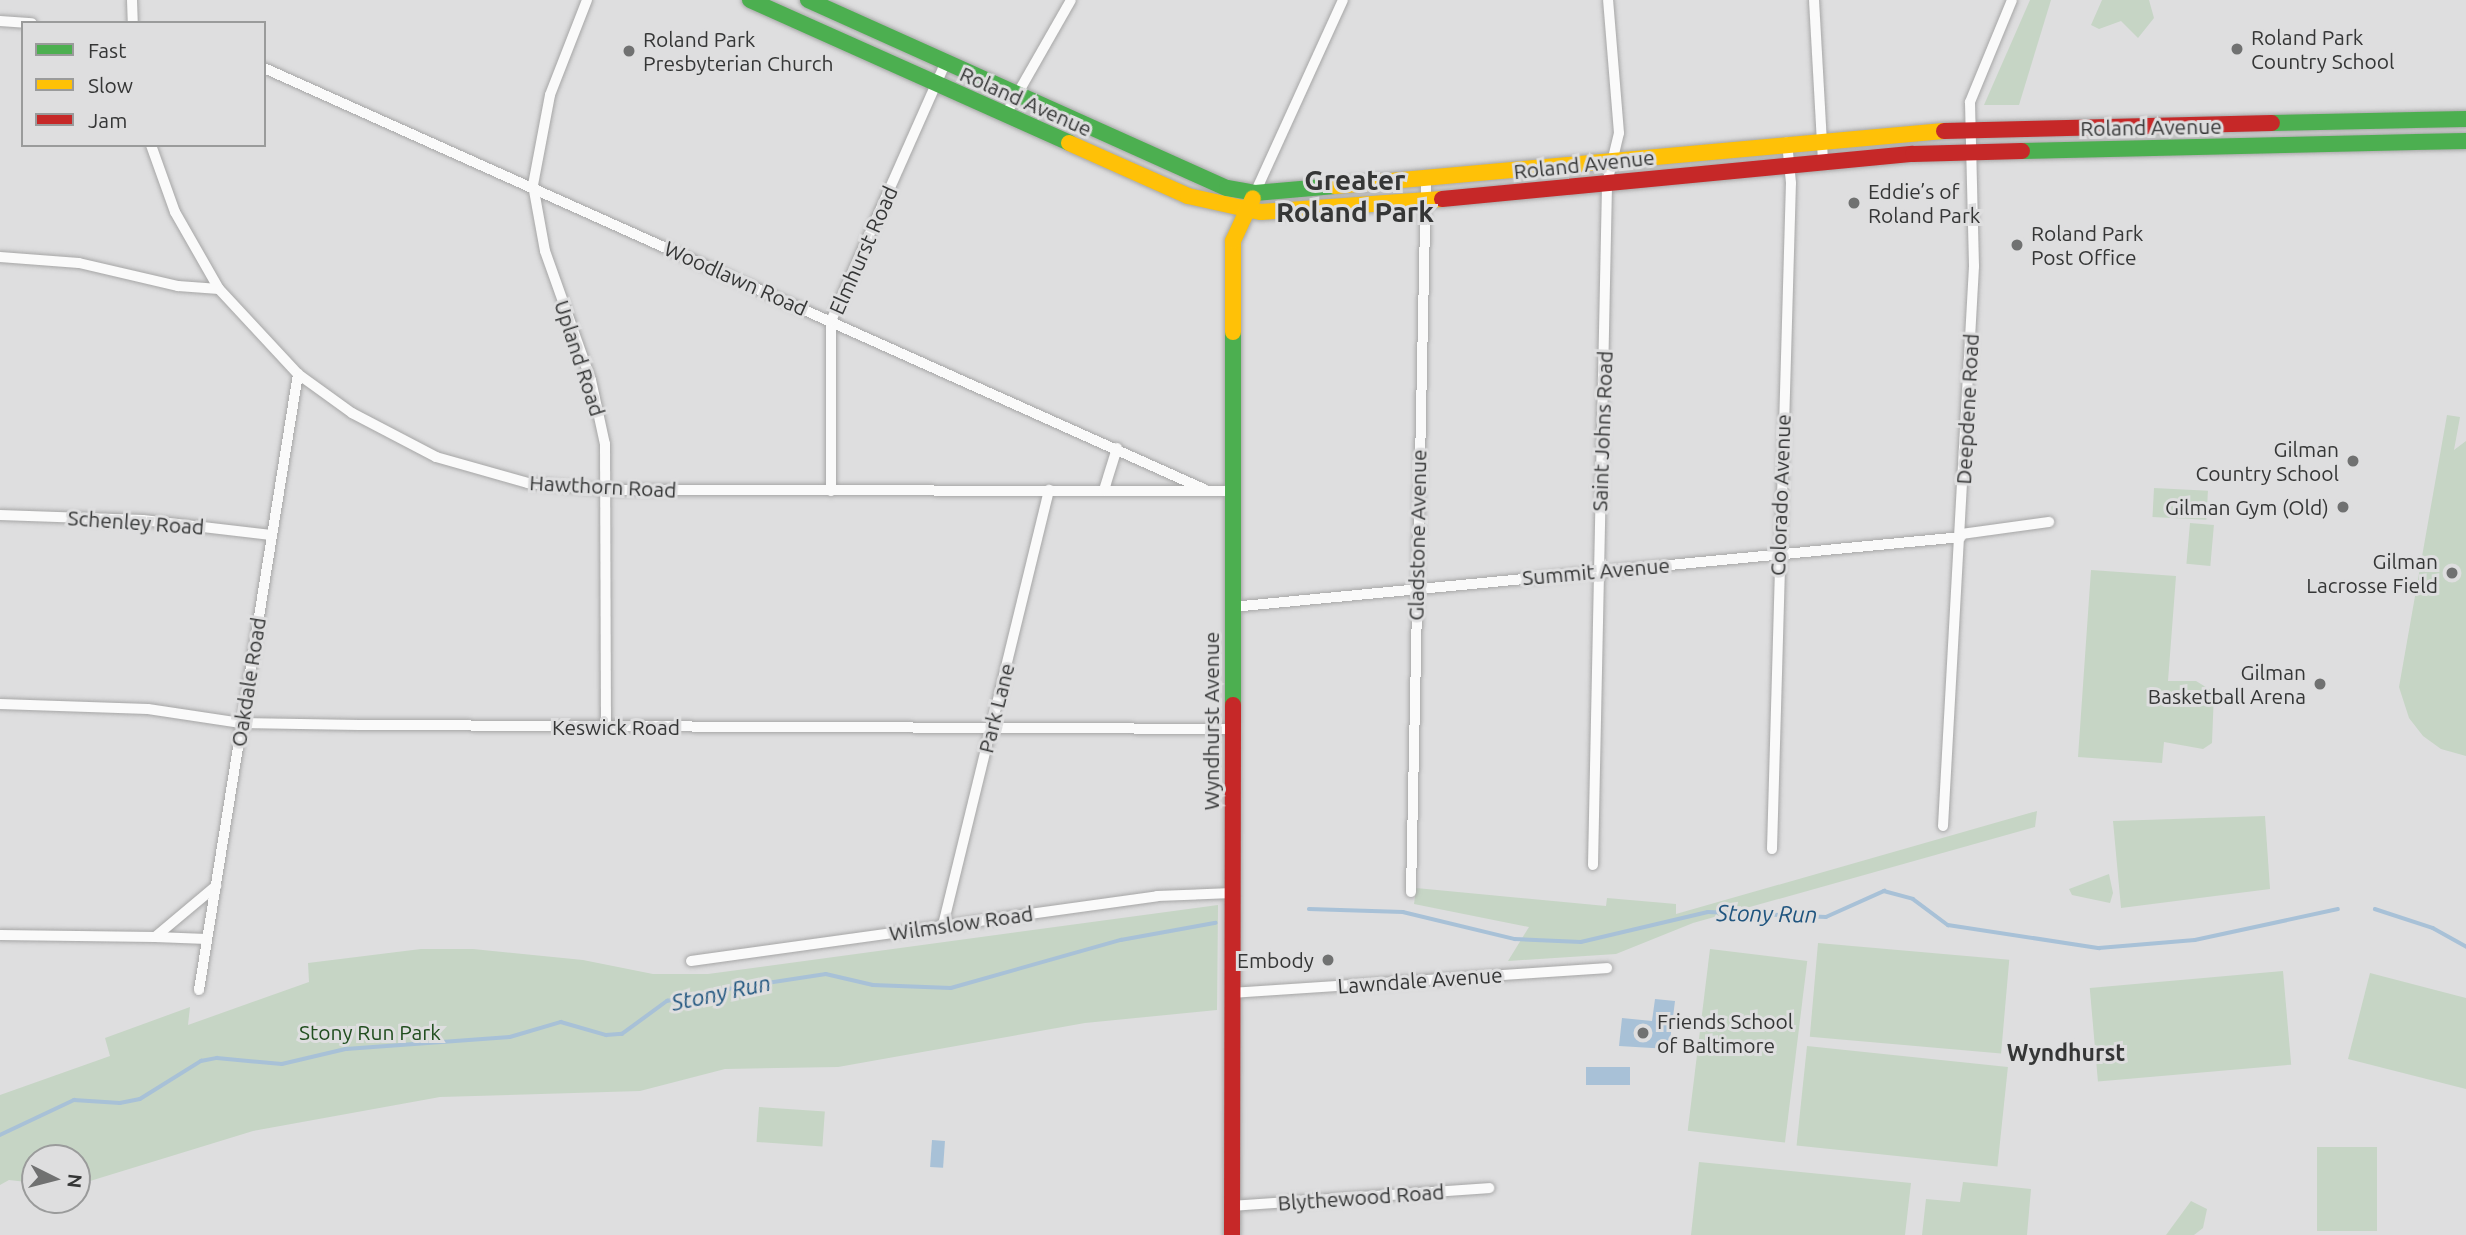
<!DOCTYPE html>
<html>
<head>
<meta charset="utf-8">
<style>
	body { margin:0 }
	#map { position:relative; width:2466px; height:1235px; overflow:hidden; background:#dededf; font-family:Ubuntu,sans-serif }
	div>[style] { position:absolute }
	.green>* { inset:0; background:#c6d5c5; transform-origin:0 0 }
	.water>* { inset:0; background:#a8c1d7; transform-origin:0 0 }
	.stream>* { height:3.5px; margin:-1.75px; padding:0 1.75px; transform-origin:1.75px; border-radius:1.75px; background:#a8c1d7 }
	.roads { filter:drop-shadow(0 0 2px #a6a6a6) drop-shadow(0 0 2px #a6a6a6) }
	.street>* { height:10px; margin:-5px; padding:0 5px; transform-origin:5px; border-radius:5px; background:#fafafa }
	.fast>* { height:16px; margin:-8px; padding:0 8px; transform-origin:8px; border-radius:8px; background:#4caf50 }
	.slow>* { height:16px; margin:-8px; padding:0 8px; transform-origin:8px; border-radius:8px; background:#ffc107 }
	.jam>* { height:16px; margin:-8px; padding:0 8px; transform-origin:8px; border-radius:8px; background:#c62828 }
	.dots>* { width:19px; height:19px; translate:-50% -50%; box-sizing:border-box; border:4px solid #dededf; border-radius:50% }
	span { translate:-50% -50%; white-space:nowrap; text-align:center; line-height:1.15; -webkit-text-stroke:6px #dededf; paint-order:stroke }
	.poi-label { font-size:21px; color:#353636 }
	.left { translate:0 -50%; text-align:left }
	.right { translate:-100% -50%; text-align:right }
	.street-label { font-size:21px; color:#353636 }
	.park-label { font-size:21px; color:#214e1f }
	.water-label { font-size:23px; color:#20557f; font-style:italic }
	.neighbourhood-label { font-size:23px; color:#353636; font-weight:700 }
	.district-label { font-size:28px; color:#353636; font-weight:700 }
	.legend { position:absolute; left:21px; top:21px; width:245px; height:126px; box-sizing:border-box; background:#dededf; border:2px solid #9a9b9b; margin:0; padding:9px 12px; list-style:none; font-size:21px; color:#353636 }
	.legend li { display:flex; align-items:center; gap:14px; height:35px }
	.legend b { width:35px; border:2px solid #9a9b9b }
	.north { position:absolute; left:21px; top:1144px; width:70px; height:70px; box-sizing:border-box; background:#dededf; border:2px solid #9a9b9b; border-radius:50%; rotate:96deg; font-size:19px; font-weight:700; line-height:28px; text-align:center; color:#353636 }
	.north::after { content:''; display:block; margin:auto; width:24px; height:32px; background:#707171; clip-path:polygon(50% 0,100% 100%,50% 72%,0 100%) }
</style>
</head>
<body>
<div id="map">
	<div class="green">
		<div style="clip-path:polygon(2030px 0,2051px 0,2019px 105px,1984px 105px)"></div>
		<div style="clip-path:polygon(2102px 0,2149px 0,2154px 18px,2138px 38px,2121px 21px,2099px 29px,2091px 25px)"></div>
		<div style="clip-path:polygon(2447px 415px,2460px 417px,2454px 450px,2466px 441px,2466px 756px,2441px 749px,2423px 736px,2409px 718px,2399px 687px)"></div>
		<div style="left:2154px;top:488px;width:54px;height:29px;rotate:3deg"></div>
		<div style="left:2190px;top:523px;width:24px;height:41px;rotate:5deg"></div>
		<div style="clip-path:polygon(2091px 570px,2176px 576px,2168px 681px,2196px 681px,2214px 692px,2212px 743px,2203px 749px,2164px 742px,2162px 763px,2078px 757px)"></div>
		<div style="clip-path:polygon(2037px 811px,2035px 827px,1693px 923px,1616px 954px,1508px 961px,1529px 927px,1414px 904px,1416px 888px,1606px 906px,1607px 898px,1676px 904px,1676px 914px)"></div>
		<div style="clip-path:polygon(2265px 816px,2270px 889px,2121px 908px,2113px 821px)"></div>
		<div style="clip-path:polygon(2109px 874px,2113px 893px,2110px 903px,2072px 895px,2069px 889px)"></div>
		<div style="clip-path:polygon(1218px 905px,1217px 1010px,1085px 1023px,838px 1067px,725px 1069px,640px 1091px,440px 1097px,253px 1131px,77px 1185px,77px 1158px,35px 1158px,35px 1183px,9px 1180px,0 1185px,0 1095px,110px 1056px,105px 1038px,190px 1007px,188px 1025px,309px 982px,308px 963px,421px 949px,473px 949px,583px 960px,653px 974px,708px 974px)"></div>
		<div style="left:1818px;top:943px;width:192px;height:94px;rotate:5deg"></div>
		<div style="left:1710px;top:949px;width:98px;height:183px;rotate:7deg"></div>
		<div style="left:2283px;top:971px;width:94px;height:194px;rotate:85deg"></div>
		<div style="clip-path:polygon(2370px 973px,2466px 998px,2466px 1089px,2348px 1059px)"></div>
		<div style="left:1807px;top:1046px;width:202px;height:100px;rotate:6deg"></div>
		<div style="left:759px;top:1107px;width:66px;height:35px;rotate:4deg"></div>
		<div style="left:2317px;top:1147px;width:60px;height:84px"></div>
		<div style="clip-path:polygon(1699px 1162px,1911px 1183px,1905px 1235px,1691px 1235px)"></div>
		<div style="clip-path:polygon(1963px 1182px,2031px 1189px,2027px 1235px,1922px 1235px,1926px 1199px,1960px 1202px)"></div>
		<div style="clip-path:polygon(2191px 1201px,2207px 1209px,2203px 1228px,2194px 1235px,2166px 1235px)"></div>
	</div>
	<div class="water">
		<div style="clip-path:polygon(1655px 999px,1675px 1001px,1669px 1049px,1619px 1046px,1622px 1018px,1652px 1021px)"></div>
		<div style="left:1586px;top:1067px;width:44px;height:18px"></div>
		<div style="left:932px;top:1140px;width:13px;height:27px;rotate:4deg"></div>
	</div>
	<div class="stream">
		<div style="left:1309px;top:909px;width:94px;rotate:1.8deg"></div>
		<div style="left:1403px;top:912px;width:115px;rotate:13.6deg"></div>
		<div style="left:1515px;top:939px;width:66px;rotate:2.6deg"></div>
		<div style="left:1581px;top:942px;width:130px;rotate:-13.3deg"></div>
		<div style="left:1708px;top:912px;width:118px;rotate:2.4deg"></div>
		<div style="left:1826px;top:917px;width:64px;rotate:-24.1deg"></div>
		<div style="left:1884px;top:891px;width:30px;rotate:15deg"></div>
		<div style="left:1913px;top:899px;width:44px;rotate:36.6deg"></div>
		<div style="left:1948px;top:925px;width:153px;rotate:8.7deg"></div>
		<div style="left:2099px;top:948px;width:96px;rotate:-4.8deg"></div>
		<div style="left:2195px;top:940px;width:146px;rotate:-12.2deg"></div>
		<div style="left:2375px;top:909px;width:61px;rotate:18.1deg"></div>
		<div style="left:2433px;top:928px;width:38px;rotate:29deg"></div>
		<div style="left:0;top:1135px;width:82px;rotate:-25.3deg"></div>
		<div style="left:74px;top:1100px;width:46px;rotate:3.7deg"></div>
		<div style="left:120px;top:1103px;width:20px;rotate:-11deg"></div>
		<div style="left:140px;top:1099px;width:72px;rotate:-31.9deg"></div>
		<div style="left:201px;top:1061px;width:16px;rotate:-11deg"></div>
		<div style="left:217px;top:1058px;width:65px;rotate:5.3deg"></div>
		<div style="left:282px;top:1064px;width:66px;rotate:-13.2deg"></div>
		<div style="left:346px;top:1049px;width:164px;rotate:-4.2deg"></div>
		<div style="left:510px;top:1037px;width:53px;rotate:-16.4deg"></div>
		<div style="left:561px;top:1022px;width:47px;rotate:16.1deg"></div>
		<div style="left:606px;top:1035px;width:16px;rotate:-4deg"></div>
		<div style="left:622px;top:1034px;width:56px;rotate:-36.3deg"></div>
		<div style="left:667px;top:1001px;width:48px;rotate:-12deg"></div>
		<div style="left:714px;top:991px;width:113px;rotate:-8.6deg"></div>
		<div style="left:826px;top:974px;width:48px;rotate:13.2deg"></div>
		<div style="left:873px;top:985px;width:78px;rotate:2.2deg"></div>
		<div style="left:951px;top:988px;width:177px;rotate:-15.8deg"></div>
		<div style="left:1121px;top:940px;width:96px;rotate:-10.3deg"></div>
	</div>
	<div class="roads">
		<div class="street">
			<div style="left:132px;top:0;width:23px;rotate:88deg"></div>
			<div style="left:587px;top:0;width:102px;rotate:111.3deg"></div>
			<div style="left:550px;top:95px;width:92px;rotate:100.7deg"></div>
			<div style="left:533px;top:185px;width:67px;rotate:79.7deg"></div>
			<div style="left:545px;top:251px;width:137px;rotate:70.4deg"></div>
			<div style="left:591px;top:380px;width:66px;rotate:77.7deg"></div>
			<div style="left:605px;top:444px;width:283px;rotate:89.8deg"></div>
			<div style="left:1814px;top:0;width:162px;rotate:86.8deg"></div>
			<div style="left:0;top:21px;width:32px;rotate:4deg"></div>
			<div style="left:264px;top:68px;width:1030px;rotate:24.13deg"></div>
			<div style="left:1006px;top:114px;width:131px;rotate:-60.3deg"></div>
			<div style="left:151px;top:145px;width:71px;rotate:70.3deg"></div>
			<div style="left:175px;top:212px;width:89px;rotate:60.3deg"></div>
			<div style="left:1255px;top:193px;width:212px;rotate:-65.5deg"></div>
			<div style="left:0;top:257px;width:79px;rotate:4.3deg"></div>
			<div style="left:79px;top:263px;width:102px;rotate:13.1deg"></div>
			<div style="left:178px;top:286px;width:41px;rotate:4.2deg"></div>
			<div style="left:219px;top:289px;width:116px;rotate:47.1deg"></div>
			<div style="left:298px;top:374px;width:67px;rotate:35.8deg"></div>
			<div style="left:352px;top:413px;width:95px;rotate:27.6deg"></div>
			<div style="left:436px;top:457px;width:96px;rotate:15.8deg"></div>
			<div style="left:528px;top:483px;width:80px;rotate:5deg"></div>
			<div style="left:608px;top:490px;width:624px;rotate:0.09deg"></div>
			<div style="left:1104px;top:490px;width:44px;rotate:-72.8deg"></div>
			<div style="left:831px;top:491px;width:170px;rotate:-90deg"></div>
			<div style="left:831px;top:321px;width:283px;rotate:-66.1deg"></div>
			<div style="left:0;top:515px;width:143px;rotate:2deg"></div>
			<div style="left:143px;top:520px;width:129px;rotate:6.7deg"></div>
			<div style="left:1961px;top:534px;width:89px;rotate:-7.8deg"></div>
			<div style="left:1232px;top:607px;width:732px;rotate:-5.48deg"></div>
			<div style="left:0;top:704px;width:148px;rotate:1.9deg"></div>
			<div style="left:148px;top:709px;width:94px;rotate:8.6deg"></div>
			<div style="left:241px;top:723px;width:118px;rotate:1deg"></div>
			<div style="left:359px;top:725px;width:873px;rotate:0.26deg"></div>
			<div style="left:1943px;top:826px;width:561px;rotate:-86.83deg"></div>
			<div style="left:1974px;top:266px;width:164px;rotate:-91.4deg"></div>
			<div style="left:1970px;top:102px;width:110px;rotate:-67.6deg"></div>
			<div style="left:1772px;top:849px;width:666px;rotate:-88.37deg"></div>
			<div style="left:1791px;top:183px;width:41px;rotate:-95.6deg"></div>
			<div style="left:1593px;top:865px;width:682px;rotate:-88.82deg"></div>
			<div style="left:1607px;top:183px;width:51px;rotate:-76.5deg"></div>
			<div style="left:1619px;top:133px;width:133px;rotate:-94.7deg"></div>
			<div style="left:1411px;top:892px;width:714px;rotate:-88.8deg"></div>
			<div style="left:943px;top:925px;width:448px;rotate:-76.3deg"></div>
			<div style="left:0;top:935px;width:155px;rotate:0.7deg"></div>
			<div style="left:155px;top:937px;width:80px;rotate:-39.9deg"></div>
			<div style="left:155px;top:937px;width:52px;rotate:2.2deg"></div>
			<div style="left:691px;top:961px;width:471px;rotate:-7.9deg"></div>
			<div style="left:1157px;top:896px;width:75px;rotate:-2.3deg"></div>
			<div style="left:199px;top:990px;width:624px;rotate:-80.87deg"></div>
			<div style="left:1232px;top:993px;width:376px;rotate:-3.8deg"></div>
			<div style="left:1232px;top:1206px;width:258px;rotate:-4deg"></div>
		</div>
		<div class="fast">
			<div style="left:750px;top:0;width:350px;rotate:24.1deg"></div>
			<div style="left:808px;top:0;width:459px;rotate:24.2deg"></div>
			<div style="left:1227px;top:188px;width:28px;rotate:10deg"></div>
			<div style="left:1255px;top:193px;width:80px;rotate:-5deg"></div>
			<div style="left:2272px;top:123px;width:194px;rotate:-1.2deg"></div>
			<div style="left:2022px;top:151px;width:444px;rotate:-1.3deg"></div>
			<div style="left:1233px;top:705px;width:373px;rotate:-90deg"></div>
		</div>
		<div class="slow">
			<div style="left:1069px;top:143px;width:130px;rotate:24deg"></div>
			<div style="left:1188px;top:196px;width:75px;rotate:12.4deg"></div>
			<div style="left:1261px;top:212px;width:181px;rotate:-4.1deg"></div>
			<div style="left:1335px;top:186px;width:611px;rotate:-5.16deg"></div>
			<div style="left:1233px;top:332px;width:91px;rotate:-90deg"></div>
			<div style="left:1233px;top:241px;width:47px;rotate:-65.1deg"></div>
		</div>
		<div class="jam">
			<div style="left:1944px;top:131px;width:328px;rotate:-1.4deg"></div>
			<div style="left:1442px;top:199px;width:473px;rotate:-5.5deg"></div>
			<div style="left:1913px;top:154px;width:109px;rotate:-1.6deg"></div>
			<div style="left:1232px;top:1235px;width:530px;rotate:-89.89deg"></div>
		</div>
	</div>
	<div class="dots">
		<div style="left:2237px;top:49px;background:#707171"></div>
		<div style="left:629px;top:51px;background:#707171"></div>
		<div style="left:1854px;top:203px;background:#707171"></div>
		<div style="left:2017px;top:245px;background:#707171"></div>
		<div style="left:2353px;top:461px;background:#707171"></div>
		<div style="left:2343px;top:507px;background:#707171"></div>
		<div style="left:2452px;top:573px;background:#707171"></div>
		<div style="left:2320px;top:684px;background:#707171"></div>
		<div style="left:1328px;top:960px;background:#707171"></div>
		<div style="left:1643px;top:1033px;background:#707171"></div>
	</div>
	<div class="poi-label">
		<span class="left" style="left:2251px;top:49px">Roland Park<br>Country School</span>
		<span class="left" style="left:643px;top:51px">Roland Park<br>Presbyterian Church</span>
		<span class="left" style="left:1868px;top:203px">Eddie’s of<br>Roland Park</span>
		<span class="left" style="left:2031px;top:245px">Roland Park<br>Post Office</span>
		<span class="right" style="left:2339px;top:461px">Gilman<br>Country School</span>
		<span class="right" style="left:2329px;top:507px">Gilman Gym (Old)</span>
		<span class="right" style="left:2438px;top:573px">Gilman<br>Lacrosse Field</span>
		<span class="right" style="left:2306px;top:684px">Gilman<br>Basketball Arena</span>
		<span class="right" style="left:1314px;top:960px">Embody</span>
		<span class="left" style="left:1657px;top:1033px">Friends School<br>of Baltimore</span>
	</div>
	<div class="street-label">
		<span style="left:1026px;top:101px;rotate:24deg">Roland Avenue</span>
		<span style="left:2151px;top:127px;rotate:-1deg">Roland Avenue</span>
		<span style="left:1584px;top:164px;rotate:-6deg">Roland Avenue</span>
		<span style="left:863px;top:250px;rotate:-66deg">Elmhurst Road</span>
		<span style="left:736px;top:278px;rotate:24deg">Woodlawn Road</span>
		<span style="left:580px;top:358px;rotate:72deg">Upland Road</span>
		<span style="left:1967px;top:409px;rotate:-87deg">Deepdene Road</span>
		<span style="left:1602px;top:431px;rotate:-88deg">Saint Johns Road</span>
		<span style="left:603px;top:486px;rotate:3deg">Hawthorn Road</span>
		<span style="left:1780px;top:495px;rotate:-88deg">Colorado Avenue</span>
		<span style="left:136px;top:522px;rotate:4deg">Schenley Road</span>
		<span style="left:1417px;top:535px;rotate:-89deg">Gladstone Avenue</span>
		<span style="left:1596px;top:571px;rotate:-5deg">Summit Avenue</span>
		<span style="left:248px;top:682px;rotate:-81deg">Oakdale Road</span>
		<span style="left:996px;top:708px;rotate:-76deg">Park Lane</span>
		<span style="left:1211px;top:721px;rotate:-90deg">Wyndhurst Avenue</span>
		<span style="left:616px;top:727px">Keswick Road</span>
		<span style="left:961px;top:923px;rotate:-8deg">Wilmslow Road</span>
		<span style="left:1420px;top:980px;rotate:-4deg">Lawndale Avenue</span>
		<span style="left:1361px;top:1197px;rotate:-4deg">Blythewood Road</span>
	</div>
	<div class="park-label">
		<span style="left:370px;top:1032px">Stony Run Park</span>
	</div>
	<div class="water-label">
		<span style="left:1767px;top:914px;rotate:1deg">Stony Run</span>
		<span style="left:721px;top:993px;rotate:-12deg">Stony Run</span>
	</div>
	<div class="neighbourhood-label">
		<span style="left:2066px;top:1053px">Wyndhurst</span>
	</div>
	<div class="district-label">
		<span style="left:1355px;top:196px">Greater<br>Roland Park</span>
	</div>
	<ul class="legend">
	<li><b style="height:9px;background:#4caf50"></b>Fast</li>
	<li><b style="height:9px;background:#ffc107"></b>Slow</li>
	<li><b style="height:9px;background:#c62828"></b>Jam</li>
	</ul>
	<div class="north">N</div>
</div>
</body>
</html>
